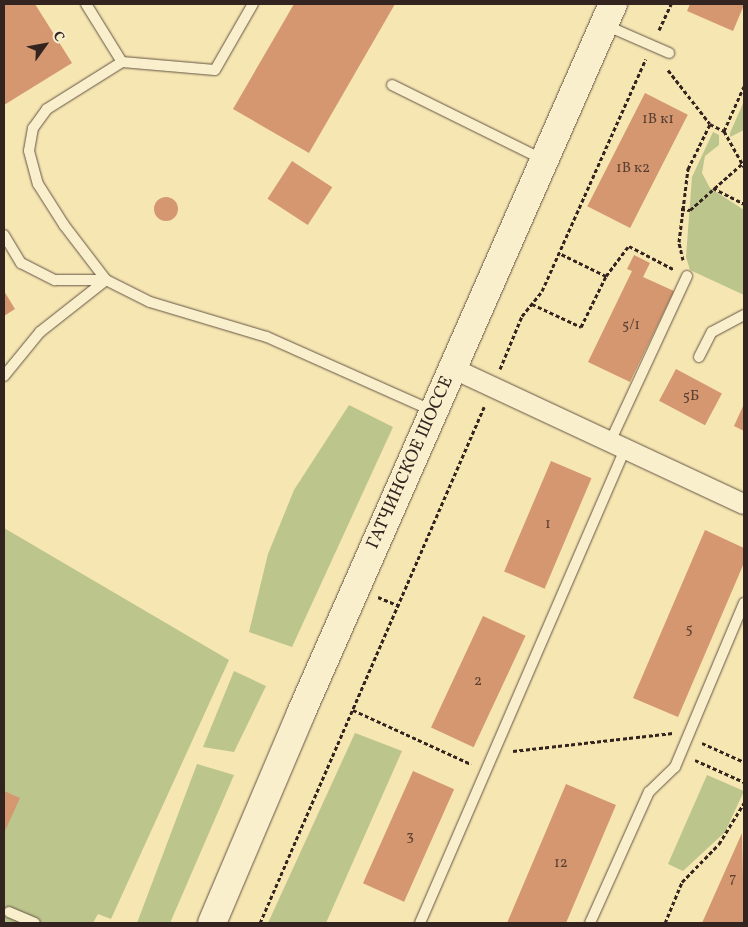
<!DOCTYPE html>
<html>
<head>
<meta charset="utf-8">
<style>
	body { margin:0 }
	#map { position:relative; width:748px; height:927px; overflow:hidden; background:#f6e6b2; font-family:Vollkorn,serif }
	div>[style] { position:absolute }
	.green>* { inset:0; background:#bcc58c }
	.building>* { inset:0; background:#d59770; transform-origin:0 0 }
	.round { border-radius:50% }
	.path>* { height:3px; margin-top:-1.5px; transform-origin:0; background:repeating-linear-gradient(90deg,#33241f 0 4px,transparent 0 6.5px) }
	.roads { filter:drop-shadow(0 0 1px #645444) drop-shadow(0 0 1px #645444) }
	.service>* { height:10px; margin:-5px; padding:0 5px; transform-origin:5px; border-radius:5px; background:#f9efcd }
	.minor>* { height:20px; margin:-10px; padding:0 10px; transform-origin:10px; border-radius:10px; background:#f9efcd }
	.secondary>* { height:28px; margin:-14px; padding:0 14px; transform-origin:14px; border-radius:14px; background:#f9efcd }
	span { translate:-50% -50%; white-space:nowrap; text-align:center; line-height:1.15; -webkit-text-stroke:5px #f9efcd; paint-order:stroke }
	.number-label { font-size:15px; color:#5c4133 }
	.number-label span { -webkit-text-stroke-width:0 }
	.street-label { font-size:18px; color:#33241f }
	.frame { position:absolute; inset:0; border:5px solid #33241f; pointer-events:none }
	.north { position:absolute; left:20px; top:20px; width:50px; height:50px; -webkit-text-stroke:4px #f9efcd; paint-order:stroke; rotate:58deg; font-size:14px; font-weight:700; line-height:20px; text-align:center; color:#33241f }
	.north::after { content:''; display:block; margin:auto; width:18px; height:22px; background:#33241f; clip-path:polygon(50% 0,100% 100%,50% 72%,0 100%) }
</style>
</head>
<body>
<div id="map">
	<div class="green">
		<div style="clip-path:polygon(744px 101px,744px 130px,730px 137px,730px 133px)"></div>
		<div style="clip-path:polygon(713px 132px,719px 135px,719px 145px,705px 156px,702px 173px,710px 188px,744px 210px,744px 295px,690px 270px,686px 257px,692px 177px)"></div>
		<div style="clip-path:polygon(349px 405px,393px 427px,292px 647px,249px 632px,268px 554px,294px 490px)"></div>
		<div style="clip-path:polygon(4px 528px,229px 660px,111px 919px,98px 914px,93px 923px,4px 923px)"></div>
		<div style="clip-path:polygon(234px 671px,266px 686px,234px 752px,203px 747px)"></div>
		<div style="clip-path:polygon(355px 733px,402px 751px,326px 923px,268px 923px)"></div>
		<div style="clip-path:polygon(197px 764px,234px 775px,170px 923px,137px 923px)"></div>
		<div style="clip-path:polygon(707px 775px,744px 791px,725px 832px,683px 871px,668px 864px)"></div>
	</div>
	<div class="building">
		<div style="clip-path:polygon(4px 4px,35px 4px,72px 63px,4px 105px)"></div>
		<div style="clip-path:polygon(294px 4px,395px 4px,309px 153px,233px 109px)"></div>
		<div style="clip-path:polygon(690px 4px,744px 4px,744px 5px,733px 31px,687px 11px)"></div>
		<div style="left:645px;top:93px;width:48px;height:127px;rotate:27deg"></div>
		<div style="left:292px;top:161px;width:48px;height:45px;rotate:33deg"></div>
		<div class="round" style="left:154px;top:197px;width:24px;height:24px"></div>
		<div style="clip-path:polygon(634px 255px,650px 263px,643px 277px,674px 291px,630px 382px,588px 362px,632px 271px,627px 269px)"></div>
		<div style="clip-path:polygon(4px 291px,15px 309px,4px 316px)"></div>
		<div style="left:676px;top:369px;width:52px;height:36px;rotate:28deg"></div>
		<div style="clip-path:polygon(744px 404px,744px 431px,734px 426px)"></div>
		<div style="left:551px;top:461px;width:44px;height:120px;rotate:23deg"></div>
		<div style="clip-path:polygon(705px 530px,744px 548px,744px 563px,678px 717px,633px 698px)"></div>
		<div style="left:483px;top:616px;width:47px;height:123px;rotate:25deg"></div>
		<div style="left:413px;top:771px;width:45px;height:123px;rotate:24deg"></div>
		<div style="clip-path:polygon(566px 784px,616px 805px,566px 923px,507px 923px)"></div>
		<div style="clip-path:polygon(4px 791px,20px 798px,4px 833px)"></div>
		<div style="clip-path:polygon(742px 833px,744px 923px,702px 923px)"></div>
	</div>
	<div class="path">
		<div style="left:659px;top:30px;width:29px;rotate:-65deg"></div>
		<div style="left:668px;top:70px;width:68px;rotate:52.1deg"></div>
		<div style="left:710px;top:124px;width:16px;rotate:27deg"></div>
		<div style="left:724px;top:131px;width:49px;rotate:-66deg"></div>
		<div style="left:724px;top:131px;width:41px;rotate:60.9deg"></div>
		<div style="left:713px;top:188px;width:35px;rotate:27deg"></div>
		<div style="left:681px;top:209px;width:9px;rotate:6deg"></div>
		<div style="left:690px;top:210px;width:72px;rotate:-41.6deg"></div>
		<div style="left:683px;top:260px;width:18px;rotate:-103deg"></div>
		<div style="left:679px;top:242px;width:74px;rotate:-83deg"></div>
		<div style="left:688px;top:169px;width:50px;rotate:-63.9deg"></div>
		<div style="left:606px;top:276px;width:38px;rotate:-53deg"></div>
		<div style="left:629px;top:246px;width:50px;rotate:27.6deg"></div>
		<div style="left:532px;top:304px;width:54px;rotate:25.1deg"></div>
		<div style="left:581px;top:327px;width:57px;rotate:-63.9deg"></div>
		<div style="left:606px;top:276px;width:52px;rotate:-153.9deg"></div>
		<div style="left:500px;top:369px;width:57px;rotate:-67.5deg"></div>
		<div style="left:522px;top:316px;width:32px;rotate:-51deg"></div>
		<div style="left:542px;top:291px;width:254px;rotate:-65.9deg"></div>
		<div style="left:378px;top:597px;width:23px;rotate:23deg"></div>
		<div style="left:353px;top:710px;width:130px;rotate:24.6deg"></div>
		<div style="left:702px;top:743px;width:46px;rotate:24.3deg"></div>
		<div style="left:513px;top:751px;width:161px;rotate:-6.4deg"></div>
		<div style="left:695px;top:760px;width:54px;rotate:24.2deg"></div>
		<div style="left:260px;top:923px;width:563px;rotate:-66.53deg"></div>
		<div style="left:665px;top:923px;width:44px;rotate:-67.5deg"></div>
		<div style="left:682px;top:882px;width:53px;rotate:-45.8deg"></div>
		<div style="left:719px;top:844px;width:48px;rotate:-58.6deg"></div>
	</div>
	<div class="roads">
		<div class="service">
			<div style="left:86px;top:4px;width:68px;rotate:58.2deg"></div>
			<div style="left:122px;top:62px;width:93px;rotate:4.9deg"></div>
			<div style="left:215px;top:70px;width:76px;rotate:-60.1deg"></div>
			<div style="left:605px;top:25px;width:70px;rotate:23.6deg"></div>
			<div style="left:122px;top:62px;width:89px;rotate:147.9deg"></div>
			<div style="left:47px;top:109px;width:24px;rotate:126deg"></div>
			<div style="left:33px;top:128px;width:23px;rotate:100deg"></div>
			<div style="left:29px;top:151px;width:34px;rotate:75deg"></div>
			<div style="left:38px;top:184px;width:49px;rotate:57.6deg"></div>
			<div style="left:64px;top:225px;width:69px;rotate:52.6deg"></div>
			<div style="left:106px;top:280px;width:49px;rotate:26.6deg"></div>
			<div style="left:150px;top:302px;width:122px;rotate:16.7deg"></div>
			<div style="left:267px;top:337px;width:182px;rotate:24deg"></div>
			<div style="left:392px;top:85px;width:169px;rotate:26.3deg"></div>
			<div style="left:4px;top:235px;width:33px;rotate:59deg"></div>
			<div style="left:21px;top:263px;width:38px;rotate:27deg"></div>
			<div style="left:55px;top:280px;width:51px"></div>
			<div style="left:699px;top:357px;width:28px;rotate:-63deg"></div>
			<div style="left:712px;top:332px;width:36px;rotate:-28deg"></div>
			<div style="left:4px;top:376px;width:57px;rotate:-50.7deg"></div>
			<div style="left:40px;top:332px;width:84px;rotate:-38.2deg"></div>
			<div style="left:610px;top:442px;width:183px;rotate:-65.1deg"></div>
			<div style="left:9px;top:912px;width:28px;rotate:23deg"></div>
			<div style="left:420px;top:923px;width:516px;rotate:-66.61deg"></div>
			<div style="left:590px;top:923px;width:144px;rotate:-65.8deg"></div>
			<div style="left:649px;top:792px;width:36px;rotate:-44deg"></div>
			<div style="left:675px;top:767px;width:178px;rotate:-67.2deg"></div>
		</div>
		<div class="minor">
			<div style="left:454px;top:369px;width:320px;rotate:25deg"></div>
		</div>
		<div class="secondary">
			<div style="left:212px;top:923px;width:228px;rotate:-67deg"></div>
			<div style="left:301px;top:713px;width:775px;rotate:-66.25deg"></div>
		</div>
	</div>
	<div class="number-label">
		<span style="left:658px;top:120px">1В к1</span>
		<span style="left:633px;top:169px">1В к2</span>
		<span style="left:631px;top:326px">5/1</span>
		<span style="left:691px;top:397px">5Б</span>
		<span style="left:548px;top:525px">1</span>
		<span style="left:689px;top:630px">5</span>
		<span style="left:478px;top:682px">2</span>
		<span style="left:410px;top:837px">3</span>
		<span style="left:561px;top:864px">12</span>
		<span style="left:733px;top:879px">7</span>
	</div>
	<div class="street-label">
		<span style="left:411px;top:463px;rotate:-66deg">ГАТЧИНСКОЕ ШОССЕ</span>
	</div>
	<div class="frame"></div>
	<div class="north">С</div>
</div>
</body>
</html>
